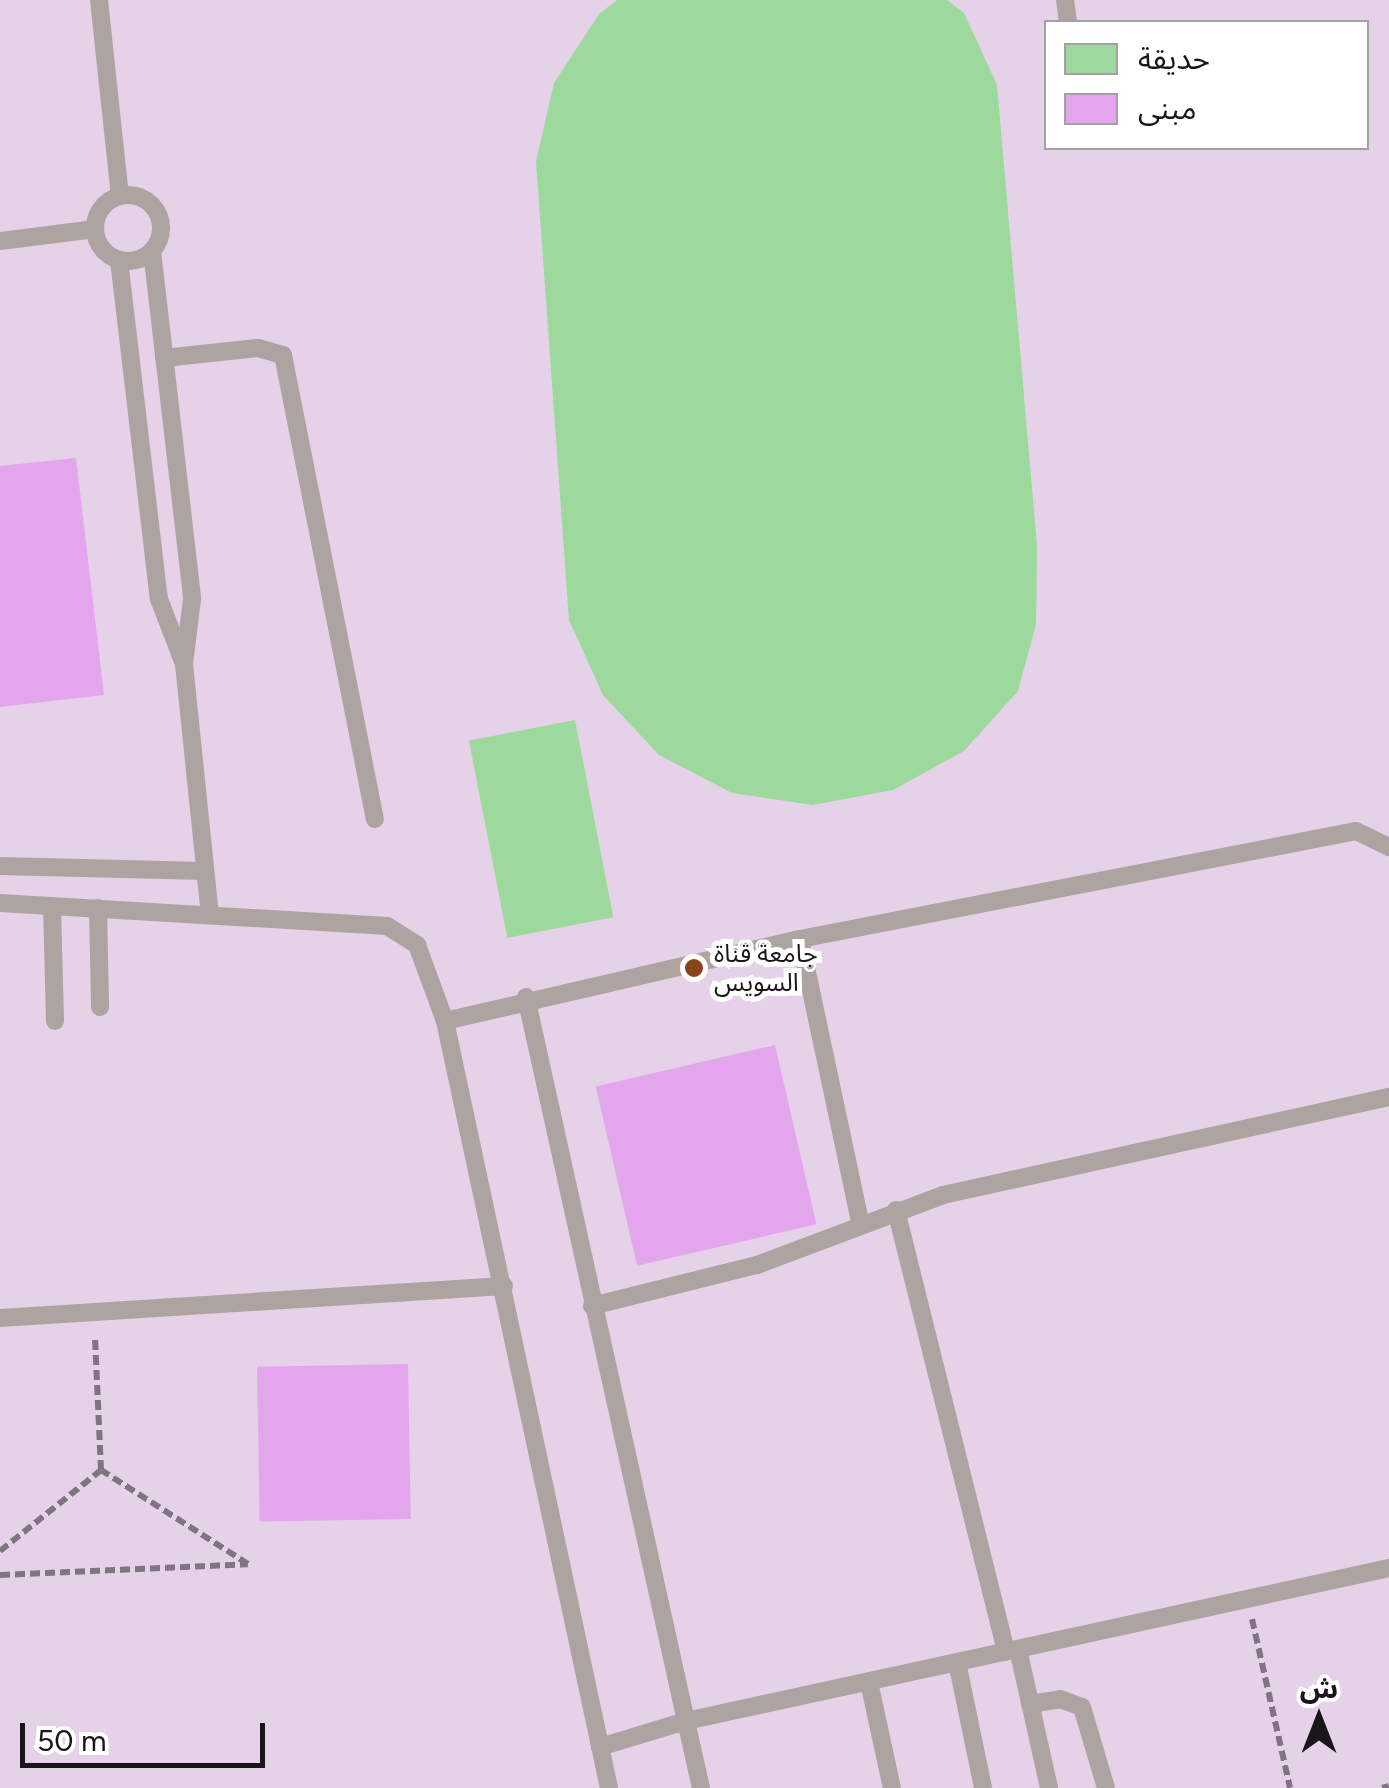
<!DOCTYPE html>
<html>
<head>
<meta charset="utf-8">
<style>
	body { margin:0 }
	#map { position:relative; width:1389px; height:1788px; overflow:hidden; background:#eddeef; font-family:Figtree,"Noto Sans Arabic",sans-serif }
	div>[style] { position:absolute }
	.built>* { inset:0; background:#e5d1e8 }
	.green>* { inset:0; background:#9dd99d; transform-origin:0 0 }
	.building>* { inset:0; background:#e3a6ed; transform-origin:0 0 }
	.path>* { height:6px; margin-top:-3px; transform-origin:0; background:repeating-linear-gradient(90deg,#7e7580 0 10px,transparent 0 15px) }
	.service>* { height:18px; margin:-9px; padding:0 9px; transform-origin:9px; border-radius:9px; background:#ada3a1 }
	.service>.ring { margin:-9px; padding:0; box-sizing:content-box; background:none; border:18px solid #ada3a1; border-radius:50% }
	.dots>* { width:28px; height:28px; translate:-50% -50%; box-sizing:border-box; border:5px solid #fff; border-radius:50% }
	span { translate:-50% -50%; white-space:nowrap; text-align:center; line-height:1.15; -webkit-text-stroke:10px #fff; paint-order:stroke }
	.poi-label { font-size:25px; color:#1a151b }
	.left { translate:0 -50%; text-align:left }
	.legend { position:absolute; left:1044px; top:20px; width:325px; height:130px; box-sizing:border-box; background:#fff; border:2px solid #a3a1a4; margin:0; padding:12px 18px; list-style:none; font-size:30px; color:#1a151b }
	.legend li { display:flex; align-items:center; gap:20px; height:50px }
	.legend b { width:50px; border:2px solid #a3a1a4 }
	.north { position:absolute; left:1269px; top:1668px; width:100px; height:100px; -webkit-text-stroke:8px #fff; paint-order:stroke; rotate:0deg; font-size:28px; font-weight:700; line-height:40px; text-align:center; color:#1a151b }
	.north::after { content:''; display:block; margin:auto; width:35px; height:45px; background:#1a151b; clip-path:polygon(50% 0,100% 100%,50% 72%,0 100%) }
	.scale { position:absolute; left:20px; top:1723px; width:245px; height:45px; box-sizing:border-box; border:5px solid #1a151b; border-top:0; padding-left:12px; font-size:30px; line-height:35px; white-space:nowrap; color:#1a151b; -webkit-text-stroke:8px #fff; paint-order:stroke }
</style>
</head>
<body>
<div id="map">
	<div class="built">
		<div style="clip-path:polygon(evenodd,0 0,1389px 0,1389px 1788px,0 1788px,0 0,1046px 22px,1366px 22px,1366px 148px,1046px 148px,1046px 22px)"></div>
	</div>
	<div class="green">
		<div style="clip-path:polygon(617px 0,947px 0,964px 13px,997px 85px,1037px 546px,1036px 624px,1018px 691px,964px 751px,893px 790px,813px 805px,732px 793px,659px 755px,603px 695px,569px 620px,536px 161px,554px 83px,599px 14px)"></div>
		<div style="left:575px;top:720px;width:201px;height:108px;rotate:79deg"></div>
	</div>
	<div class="building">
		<div style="clip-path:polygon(76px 458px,104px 695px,0 707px,0 466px)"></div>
		<div style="left:775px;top:1045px;width:184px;height:184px;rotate:77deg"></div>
		<div style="left:408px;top:1364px;width:155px;height:151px;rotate:89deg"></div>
	</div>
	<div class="path">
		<div style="left:0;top:1551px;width:129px;rotate:-38.7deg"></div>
		<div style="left:101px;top:1470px;width:134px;rotate:-92.6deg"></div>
		<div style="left:0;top:1575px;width:248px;rotate:-2.5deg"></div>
		<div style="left:248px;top:1564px;width:174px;rotate:-147.4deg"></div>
		<div style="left:1252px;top:1619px;width:173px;rotate:77.3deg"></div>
		<div style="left:1382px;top:1788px;width:7px;rotate:-16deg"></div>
	</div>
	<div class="service">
		<div style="left:99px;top:0;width:197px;rotate:83.9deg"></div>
		<div style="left:1065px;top:0;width:22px;rotate:82deg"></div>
		<div class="ring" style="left:95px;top:195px;width:48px;height:48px"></div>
		<div style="left:0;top:241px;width:96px;rotate:-7.2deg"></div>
		<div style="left:152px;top:251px;width:350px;rotate:83.4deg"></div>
		<div style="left:192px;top:599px;width:65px;rotate:97deg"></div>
		<div style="left:184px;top:664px;width:252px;rotate:84.1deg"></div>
		<div style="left:119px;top:260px;width:341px;rotate:83.3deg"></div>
		<div style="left:159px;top:599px;width:70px;rotate:69deg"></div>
		<div style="left:164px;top:358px;width:95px;rotate:-6.1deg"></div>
		<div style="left:258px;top:348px;width:26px;rotate:16deg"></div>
		<div style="left:283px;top:355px;width:473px;rotate:78.8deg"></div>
		<div style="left:0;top:866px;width:205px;rotate:1.4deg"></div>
		<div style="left:0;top:903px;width:388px;rotate:3.4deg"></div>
		<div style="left:387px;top:926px;width:36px;rotate:32deg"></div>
		<div style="left:417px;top:945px;width:81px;rotate:69.8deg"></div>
		<div style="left:445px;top:1021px;width:784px;rotate:77.93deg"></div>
		<div style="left:52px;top:906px;width:115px;rotate:88.5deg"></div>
		<div style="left:98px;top:908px;width:99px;rotate:88.8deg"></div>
		<div style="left:800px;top:939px;width:292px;rotate:78deg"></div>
		<div style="left:526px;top:997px;width:741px;rotate:77.54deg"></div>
		<div style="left:686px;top:1721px;width:719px;rotate:-12.28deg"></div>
		<div style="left:445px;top:1021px;width:364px;rotate:-13deg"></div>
		<div style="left:800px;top:939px;width:566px;rotate:-10.99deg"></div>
		<div style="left:1356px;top:831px;width:37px;rotate:26deg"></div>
		<div style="left:896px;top:1210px;width:455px;rotate:76deg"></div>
		<div style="left:592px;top:1306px;width:170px;rotate:-14deg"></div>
		<div style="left:757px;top:1265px;width:199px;rotate:-20.6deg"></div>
		<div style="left:943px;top:1195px;width:457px;rotate:-12.4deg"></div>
		<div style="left:0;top:1318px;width:505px;rotate:-3.63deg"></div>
		<div style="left:1018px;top:1649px;width:142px;rotate:77.4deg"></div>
		<div style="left:957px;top:1662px;width:129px;rotate:78.3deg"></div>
		<div style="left:869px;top:1682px;width:108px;rotate:77.8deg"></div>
		<div style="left:1030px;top:1704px;width:30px;rotate:-9deg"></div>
		<div style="left:1060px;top:1699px;width:23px;rotate:20deg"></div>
		<div style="left:1082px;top:1707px;width:84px;rotate:73.5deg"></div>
		<div style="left:600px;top:1747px;width:90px;rotate:-16.8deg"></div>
		<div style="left:686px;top:1721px;width:69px;rotate:77.4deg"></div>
	</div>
	<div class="dots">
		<div style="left:694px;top:968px;background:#8a441d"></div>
	</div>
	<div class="poi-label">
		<span class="left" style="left:714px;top:968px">جامعة قناة<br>السويس</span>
	</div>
	<ul class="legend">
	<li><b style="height:28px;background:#9dd99d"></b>حديقة</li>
	<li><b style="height:28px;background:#e3a6ed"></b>مبنى</li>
	</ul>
	<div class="north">ش</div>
	<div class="scale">50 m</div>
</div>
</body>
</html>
